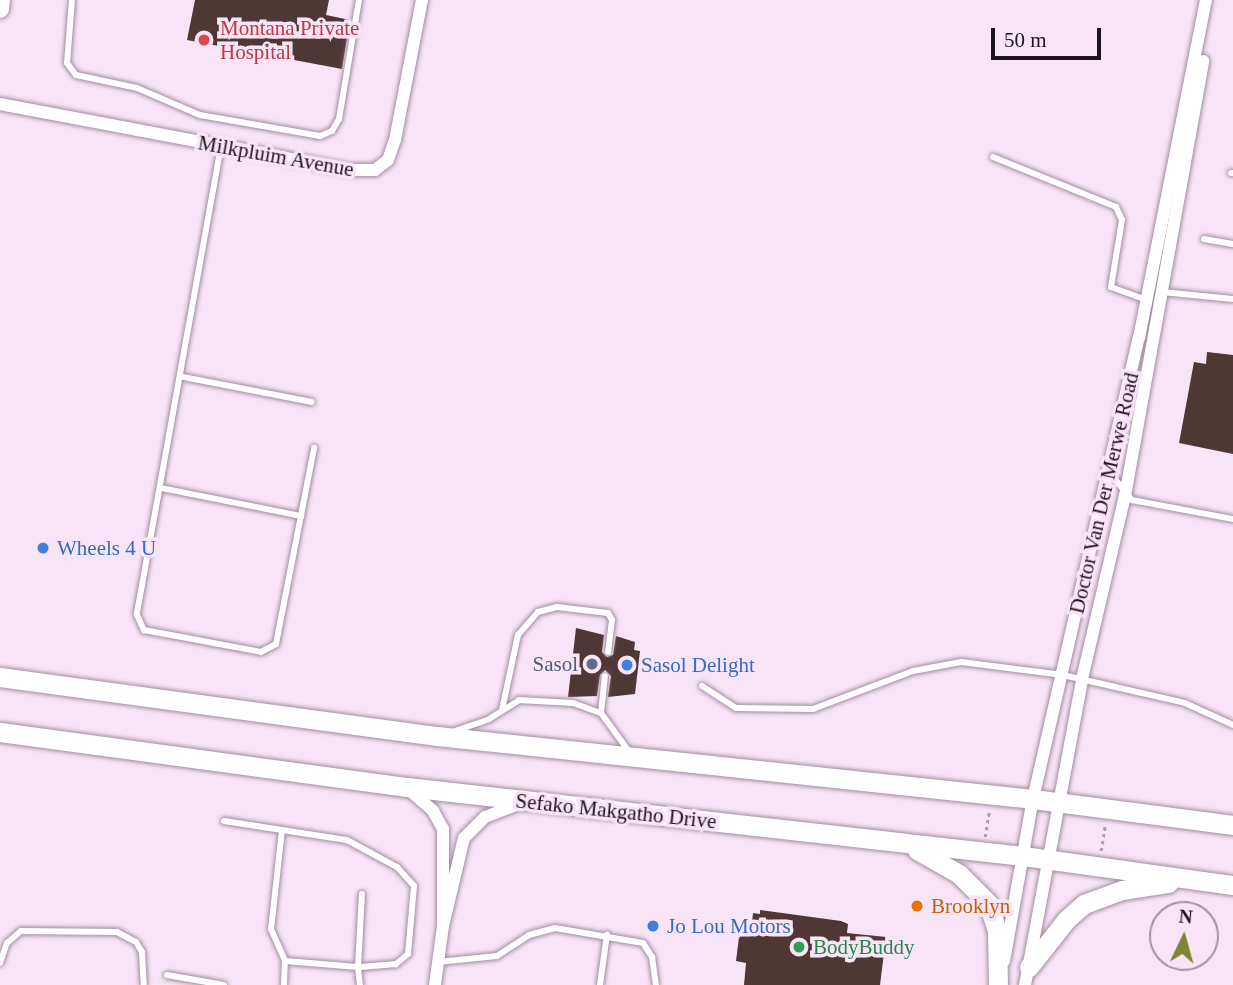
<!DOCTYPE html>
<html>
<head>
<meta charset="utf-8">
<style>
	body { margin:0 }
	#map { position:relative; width:1233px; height:985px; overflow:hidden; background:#f8e4f7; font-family:Georgia,serif }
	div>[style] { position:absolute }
	.building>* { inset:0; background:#4e3734 }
	.path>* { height:2.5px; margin-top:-1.25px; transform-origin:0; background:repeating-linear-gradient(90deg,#af9fae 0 3.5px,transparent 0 7px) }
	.roads { filter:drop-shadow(0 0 2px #a08ea0) drop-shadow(0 0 2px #a08ea0) }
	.service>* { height:6px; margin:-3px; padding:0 3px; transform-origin:3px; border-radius:3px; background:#fff }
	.minor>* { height:12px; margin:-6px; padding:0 6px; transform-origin:6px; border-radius:6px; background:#fff }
	.secondary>* { height:18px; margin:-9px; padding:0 9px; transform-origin:9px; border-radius:9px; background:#fff }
	.primary>* { height:19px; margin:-9.5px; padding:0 9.5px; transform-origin:9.5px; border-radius:9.5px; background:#fff }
	.dots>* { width:19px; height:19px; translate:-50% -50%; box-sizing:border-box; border:4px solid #f8e4f7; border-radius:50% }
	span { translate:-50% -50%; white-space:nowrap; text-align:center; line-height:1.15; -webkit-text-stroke:7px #f8e4f7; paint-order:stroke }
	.health-label { font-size:21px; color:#be3a42 }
	.left { translate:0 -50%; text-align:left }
	.street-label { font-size:21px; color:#1c151c }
	.shop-label { font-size:21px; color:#366cbe }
	.service-label { font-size:21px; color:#4e5e75 }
	.right { translate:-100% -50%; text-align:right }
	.food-label { font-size:21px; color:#c56008 }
	.leisure-label { font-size:21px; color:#27864d }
	.north { position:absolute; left:1149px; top:901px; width:70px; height:70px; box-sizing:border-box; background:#f8e4f7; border:2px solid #a0919f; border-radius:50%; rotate:5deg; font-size:19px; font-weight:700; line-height:28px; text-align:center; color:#1c151c }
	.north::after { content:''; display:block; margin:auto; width:24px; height:32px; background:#7b8735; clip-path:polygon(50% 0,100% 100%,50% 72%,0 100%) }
	.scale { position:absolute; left:991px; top:28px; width:110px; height:32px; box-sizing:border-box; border:4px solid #1c151c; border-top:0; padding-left:9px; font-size:21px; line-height:24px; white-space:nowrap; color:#1c151c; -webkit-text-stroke:5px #f8e4f7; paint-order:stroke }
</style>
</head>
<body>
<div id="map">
	<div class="building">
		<div style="clip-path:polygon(195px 0,329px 0,326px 15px,350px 20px,342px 69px,187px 40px)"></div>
		<div style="clip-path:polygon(1207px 352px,1233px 355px,1233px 454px,1179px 443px,1194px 362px,1206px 364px)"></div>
		<div style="clip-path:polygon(576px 628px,604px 635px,602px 652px,607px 657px,613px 655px,616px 636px,635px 642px,634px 650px,640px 651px,635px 694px,608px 697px,611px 676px,605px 670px,600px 675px,597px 696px,568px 697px)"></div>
		<div style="clip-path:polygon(760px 910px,841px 921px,848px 924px,847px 933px,886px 937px,880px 985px,744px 985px,746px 963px,736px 961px,741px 921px,752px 922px,753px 913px,760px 914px)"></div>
	</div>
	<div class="path">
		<div style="left:985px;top:837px;width:25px;rotate:-81deg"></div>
		<div style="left:1101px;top:851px;width:25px;rotate:-81deg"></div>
	</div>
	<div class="roads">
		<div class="service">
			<div style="left:72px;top:0;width:63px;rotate:94.5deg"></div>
			<div style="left:67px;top:63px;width:15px;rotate:53deg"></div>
			<div style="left:76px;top:75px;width:62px;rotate:12deg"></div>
			<div style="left:137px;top:88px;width:69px;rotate:23.2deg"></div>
			<div style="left:200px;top:115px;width:122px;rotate:9.9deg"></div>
			<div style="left:320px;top:136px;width:13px;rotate:-23deg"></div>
			<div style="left:332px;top:131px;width:14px;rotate:-60deg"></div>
			<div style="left:339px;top:119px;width:121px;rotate:-80.5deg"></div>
			<div style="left:221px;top:146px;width:476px;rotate:100.2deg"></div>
			<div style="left:137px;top:615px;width:17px;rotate:65deg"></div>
			<div style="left:144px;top:630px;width:119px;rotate:10.6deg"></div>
			<div style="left:261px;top:652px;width:17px;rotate:-28deg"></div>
			<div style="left:276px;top:644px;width:200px;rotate:-79deg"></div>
			<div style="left:993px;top:157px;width:133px;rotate:22.1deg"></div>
			<div style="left:1116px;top:207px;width:14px;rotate:65deg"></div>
			<div style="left:1122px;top:220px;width:68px;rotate:99.3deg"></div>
			<div style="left:1111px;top:287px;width:38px;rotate:20deg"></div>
			<div style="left:1231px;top:173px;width:2px"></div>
			<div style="left:1204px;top:239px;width:29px;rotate:10deg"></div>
			<div style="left:1162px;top:292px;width:71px;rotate:5.6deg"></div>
			<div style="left:183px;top:377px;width:131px;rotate:11deg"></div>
			<div style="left:1110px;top:473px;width:35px;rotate:51deg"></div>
			<div style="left:1132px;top:500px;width:103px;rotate:10.7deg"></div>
			<div style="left:161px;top:488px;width:143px;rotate:11.3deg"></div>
			<div style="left:702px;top:686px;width:40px;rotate:32.9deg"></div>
			<div style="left:736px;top:708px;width:77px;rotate:0.7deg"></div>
			<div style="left:813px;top:709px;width:107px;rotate:-20.8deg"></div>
			<div style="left:913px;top:671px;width:49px;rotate:-10.6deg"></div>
			<div style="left:961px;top:662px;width:103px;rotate:7.3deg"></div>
			<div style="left:1063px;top:675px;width:125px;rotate:12.9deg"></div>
			<div style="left:1185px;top:703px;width:53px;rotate:24.6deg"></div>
			<div style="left:502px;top:710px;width:77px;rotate:-78deg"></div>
			<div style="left:518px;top:635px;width:30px;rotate:-49deg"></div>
			<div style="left:538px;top:612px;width:20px;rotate:-15deg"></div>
			<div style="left:557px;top:607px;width:51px;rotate:6.7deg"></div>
			<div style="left:608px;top:613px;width:8px;rotate:60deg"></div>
			<div style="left:612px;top:620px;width:32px;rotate:97deg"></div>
			<div style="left:601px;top:713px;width:37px;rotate:-84deg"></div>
			<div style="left:455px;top:731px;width:36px;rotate:-19deg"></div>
			<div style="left:489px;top:719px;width:36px;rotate:-32deg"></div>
			<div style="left:519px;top:700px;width:54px;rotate:3.2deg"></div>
			<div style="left:573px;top:703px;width:30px;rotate:20deg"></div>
			<div style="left:601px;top:713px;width:46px;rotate:53.9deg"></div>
			<div style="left:224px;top:821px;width:124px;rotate:8.8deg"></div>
			<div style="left:347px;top:840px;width:57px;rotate:28.4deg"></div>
			<div style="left:397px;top:867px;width:25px;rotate:48deg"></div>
			<div style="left:414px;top:886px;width:68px;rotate:95deg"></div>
			<div style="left:408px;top:954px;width:16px;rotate:140deg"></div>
			<div style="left:396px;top:964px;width:38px;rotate:175deg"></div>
			<div style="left:358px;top:967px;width:18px;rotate:84deg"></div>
			<div style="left:282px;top:830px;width:100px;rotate:96.3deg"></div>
			<div style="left:271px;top:929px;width:35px;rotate:66deg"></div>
			<div style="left:285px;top:961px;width:73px;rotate:4.7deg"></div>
			<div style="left:358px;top:967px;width:73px;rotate:-86.9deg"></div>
			<div style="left:438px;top:962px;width:59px;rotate:-5.8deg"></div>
			<div style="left:497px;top:956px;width:38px;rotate:-33deg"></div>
			<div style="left:529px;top:935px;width:27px;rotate:-15deg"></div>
			<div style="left:555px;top:928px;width:89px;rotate:9.7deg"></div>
			<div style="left:643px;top:943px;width:17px;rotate:57deg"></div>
			<div style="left:652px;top:957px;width:28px;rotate:82deg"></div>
			<div style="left:0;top:963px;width:21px;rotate:-71deg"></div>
			<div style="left:7px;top:943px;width:18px;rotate:-41deg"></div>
			<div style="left:21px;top:931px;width:96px;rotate:0.6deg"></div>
			<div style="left:117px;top:932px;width:21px;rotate:28deg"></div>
			<div style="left:136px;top:942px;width:12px;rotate:59deg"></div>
			<div style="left:142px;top:952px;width:33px;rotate:87deg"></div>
			<div style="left:167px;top:975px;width:58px;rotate:10deg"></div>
			<div style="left:284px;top:985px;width:24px;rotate:-88deg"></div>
			<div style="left:600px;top:985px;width:51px;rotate:-82.2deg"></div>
		</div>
		<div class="minor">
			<div style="left:0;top:104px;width:356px;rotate:10.7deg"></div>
			<div style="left:350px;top:170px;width:25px"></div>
			<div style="left:375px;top:170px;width:16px;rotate:-38deg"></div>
			<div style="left:388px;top:160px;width:21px;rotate:-71deg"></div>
			<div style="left:395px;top:140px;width:143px;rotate:-79.1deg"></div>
			<div style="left:407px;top:788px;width:35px;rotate:41deg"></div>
			<div style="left:433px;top:811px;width:21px;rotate:61deg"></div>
			<div style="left:443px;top:829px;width:97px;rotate:90deg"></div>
			<div style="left:1004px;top:961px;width:165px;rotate:-79.9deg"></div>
			<div style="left:1033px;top:799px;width:473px;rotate:-77.1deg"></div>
			<div style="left:1139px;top:338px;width:345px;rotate:-78.8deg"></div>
			<div style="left:435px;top:985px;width:60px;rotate:-82.3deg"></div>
			<div style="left:443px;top:926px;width:90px;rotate:-76.6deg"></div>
			<div style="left:464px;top:838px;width:30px;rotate:-45deg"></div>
			<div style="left:485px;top:817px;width:40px;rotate:-21deg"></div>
			<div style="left:1025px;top:985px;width:311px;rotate:-79.4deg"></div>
			<div style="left:1082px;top:679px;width:188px;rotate:-76.8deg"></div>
			<div style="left:1125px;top:496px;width:442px;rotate:-79.8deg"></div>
		</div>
		<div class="secondary">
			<div style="left:0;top:9px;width:9px;rotate:-84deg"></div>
		</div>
		<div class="primary">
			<div style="left:0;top:677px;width:441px;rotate:7.7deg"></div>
			<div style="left:437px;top:736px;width:599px;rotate:6.03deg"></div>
			<div style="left:1033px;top:799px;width:202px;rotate:7.4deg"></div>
			<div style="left:0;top:732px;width:411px;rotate:7.7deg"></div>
			<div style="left:407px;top:787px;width:620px;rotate:6.39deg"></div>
			<div style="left:1023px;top:856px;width:212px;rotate:7.9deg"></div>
			<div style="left:917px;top:850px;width:48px;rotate:29.7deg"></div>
			<div style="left:959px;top:874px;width:41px;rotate:45deg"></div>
			<div style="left:988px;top:903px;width:28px;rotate:72deg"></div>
			<div style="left:997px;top:930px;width:55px;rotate:89deg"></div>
			<div style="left:1029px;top:967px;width:60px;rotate:-51.8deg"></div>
			<div style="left:1066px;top:920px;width:24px;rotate:-42deg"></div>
			<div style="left:1084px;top:904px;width:40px;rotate:-20.2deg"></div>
			<div style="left:1122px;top:890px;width:47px;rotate:-8.7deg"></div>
		</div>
	</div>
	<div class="dots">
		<div style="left:204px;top:40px;background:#e0444e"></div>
		<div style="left:43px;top:548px;background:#3f7fe0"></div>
		<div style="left:592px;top:664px;background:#5c6f8a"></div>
		<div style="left:627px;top:665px;background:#3f7fe0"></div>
		<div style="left:917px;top:906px;background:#e8710a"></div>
		<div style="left:653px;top:926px;background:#3f7fe0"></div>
		<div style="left:799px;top:947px;background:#2e9e5b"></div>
	</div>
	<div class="health-label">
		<span class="left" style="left:220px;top:40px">Montana Private<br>Hospital</span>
	</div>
	<div class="street-label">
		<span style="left:276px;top:156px;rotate:10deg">Milkpluim Avenue</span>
		<span style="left:1104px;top:493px;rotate:-77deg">Doctor Van Der Merwe Road</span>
		<span style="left:616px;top:811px;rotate:6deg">Sefako Makgatho Drive</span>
	</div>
	<div class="shop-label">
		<span class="left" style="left:57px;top:548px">Wheels 4 U</span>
		<span class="left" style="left:641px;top:665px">Sasol Delight</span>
		<span class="left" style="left:667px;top:926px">Jo Lou Motors</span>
	</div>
	<div class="service-label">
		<span class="right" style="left:578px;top:664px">Sasol</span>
	</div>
	<div class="food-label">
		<span class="left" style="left:931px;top:906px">Brooklyn</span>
	</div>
	<div class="leisure-label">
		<span class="left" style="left:813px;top:947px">BodyBuddy</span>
	</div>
	<div class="north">N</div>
	<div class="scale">50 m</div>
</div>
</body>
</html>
